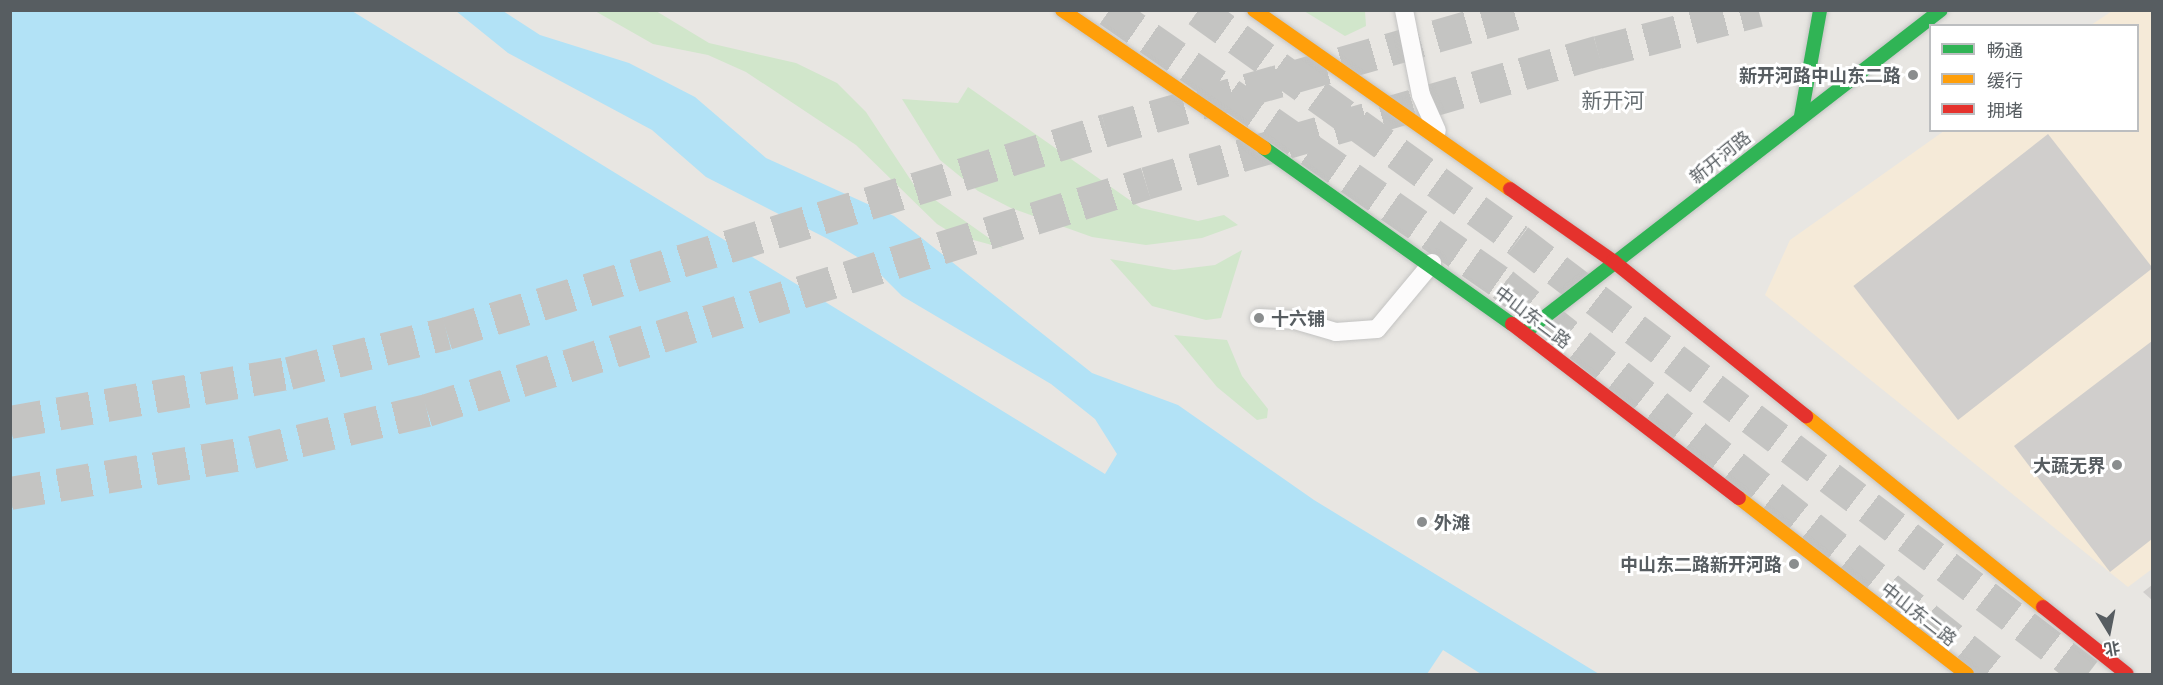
<!DOCTYPE html>
<html>
<head>
<meta charset="utf-8">
<style>
	body { margin:0 }
	#map { position:relative; width:2163px; height:685px; overflow:hidden; background:#e8e6e2; font-family:Barlow,"Noto Sans SC",sans-serif }
	div>[style] { position:absolute }
	.commercial>* { inset:0; background:#f5ead8 }
	.green>* { inset:0; background:#d1e6cb }
	.water>* { inset:0; background:#b2e2f6 }
	.pier>* { inset:0; background:#e8e6e2 }
	.building>* { inset:0; background:#d0cecc; transform-origin:0 0 }
	.secondary-tunnel>* { height:33px; margin-top:-16.5px; transform-origin:0; background:repeating-linear-gradient(90deg,#c4c4c2 0 33px,transparent 0 49px) }
	.primary-tunnel>* { height:33px; margin-top:-16.5px; transform-origin:0; background:repeating-linear-gradient(90deg,#c4c4c2 0 33px,transparent 0 49px) }
	.roads { filter:drop-shadow(0 0 2px #c3c3c2) drop-shadow(0 0 2px #c3c3c2) }
	.lane>* { height:18px; margin:-9px; padding:0 9px; transform-origin:9px; border-radius:9px; background:#fcfbfb }
	.fast>* { height:14px; margin:-7px; padding:0 7px; transform-origin:7px; border-radius:7px; background:#30b455 }
	.slow>* { height:14px; margin:-7px; padding:0 7px; transform-origin:7px; border-radius:7px; background:#ff9f0a }
	.jam>* { height:14px; margin:-7px; padding:0 7px; transform-origin:7px; border-radius:7px; background:#e5322d }
	.dots>* { width:16px; height:16px; translate:-50% -50%; box-sizing:border-box; border:3px solid #fff; border-radius:50% }
	span { translate:-50% -50%; white-space:nowrap; text-align:center; line-height:1.15; -webkit-text-stroke:6px #fff; paint-order:stroke }
	.poi-label { font-size:18px; color:#575d61; font-weight:700 }
	.right { translate:-100% -50%; text-align:right }
	.left { translate:0 -50%; text-align:left }
	.street-label { font-size:18px; color:#575d61 }
	.quarter-label { font-size:21px; color:#686f73 }
	.frame { position:absolute; inset:0; border:12px solid #575d61; pointer-events:none }
	.legend { position:absolute; left:1929px; top:24px; width:210px; height:108px; box-sizing:border-box; background:#fff; border:2px solid #bcbec0; margin:0; padding:8px 10px; list-style:none; font-size:18px; color:#575d61 }
	.legend li { display:flex; align-items:center; gap:12px; height:30px }
	.legend b { width:30px; border:2px solid #bcbec0 }
	.north { position:absolute; left:2079px; top:601px; width:60px; height:60px; -webkit-text-stroke:4px #fff; paint-order:stroke; rotate:170deg; font-size:16px; font-weight:700; line-height:24px; text-align:center; color:#575d61 }
	.north::after { content:''; display:block; margin:auto; width:21px; height:27px; background:#575d61; clip-path:polygon(50% 0,100% 100%,50% 72%,0 100%) }
</style>
</head>
<body>
<div id="map">
	<div class="commercial">
		<div style="clip-path:polygon(2112px 11px,2152px 11px,2152px 569px,2128px 587px,1765px 295px,1790px 240px,1944px 131px,2138px 130px,2138px 26px,2091px 25px)"></div>
	</div>
	<div class="green">
		<div style="clip-path:polygon(595px 11px,656px 11px,709px 43px,796px 63px,837px 83px,866px 112px,914px 185px,1003px 248px,955px 235px,937px 224px,856px 145px,746px 72px,708px 55px,653px 44px)"></div>
		<div style="clip-path:polygon(1304px 11px,1365px 11px,1366px 26px,1345px 36px)"></div>
		<div style="clip-path:polygon(968px 87px,1141px 208px,1198px 221px,1224px 215px,1238px 225px,1202px 238px,1146px 245px,1092px 237px,1011px 208px,978px 191px,940px 160px,902px 99px,958px 103px)"></div>
		<div style="clip-path:polygon(1242px 250px,1221px 318px,1206px 320px,1152px 306px,1110px 259px,1174px 270px,1215px 265px)"></div>
		<div style="clip-path:polygon(1174px 335px,1227px 340px,1242px 376px,1268px 409px,1267px 418px,1257px 420px,1217px 387px)"></div>
	</div>
	<div class="water">
		<div style="clip-path:polygon(10px 11px,503px 11px,540px 35px,629px 63px,695px 97px,766px 158px,894px 216px,1092px 373px,1178px 405px,1314px 500px,1599px 674px,11px 674px)"></div>
	</div>
	<div class="pier">
		<div style="clip-path:polygon(352px 11px,456px 11px,508px 53px,652px 130px,706px 177px,828px 239px,872px 266px,902px 296px,1051px 384px,1095px 419px,1117px 454px,1105px 474px)"></div>
		<div style="clip-path:polygon(1443px 650px,1481px 674px,1427px 674px)"></div>
	</div>
	<div class="building">
		<div style="left:2048px;top:134px;width:170px;height:247px;rotate:52deg"></div>
		<div style="clip-path:polygon(2152px 341px,2152px 539px,2110px 572px,2014px 446px)"></div>
		<div style="clip-path:polygon(2152px 585px,2152px 600px,2143px 592px)"></div>
	</div>
	<div class="secondary-tunnel">
		<div style="left:10px;top:422px;width:283px;rotate:-10deg"></div>
		<div style="left:289px;top:373px;width:163px;rotate:-14.2deg"></div>
		<div style="left:447px;top:333px;width:690px;rotate:-17.12deg"></div>
		<div style="left:1106px;top:130px;width:438px;rotate:-15.9deg"></div>
		<div style="left:10px;top:493px;width:245px;rotate:-9.6deg"></div>
		<div style="left:252px;top:452px;width:180px;rotate:-13.5deg"></div>
		<div style="left:427px;top:410px;width:754px;rotate:-17.52deg"></div>
		<div style="left:1146px;top:183px;width:471px;rotate:-16.2deg"></div>
		<div style="left:1598px;top:52px;width:166px;rotate:-14.6deg"></div>
	</div>
	<div class="primary-tunnel">
		<div style="left:1109px;top:10px;width:480px;rotate:34.8deg"></div>
		<div style="left:1503px;top:284px;width:629px;rotate:38.29deg"></div>
		<div style="left:1198px;top:10px;width:394px;rotate:35.7deg"></div>
		<div style="left:1518px;top:240px;width:716px;rotate:37.29deg"></div>
	</div>
	<div class="roads">
		<div class="lane">
			<div style="left:1404px;top:10px;width:87px;rotate:78.7deg"></div>
			<div style="left:1421px;top:95px;width:39px;rotate:66deg"></div>
			<div style="left:1259px;top:318px;width:36px;rotate:3deg"></div>
			<div style="left:1295px;top:320px;width:43px;rotate:16.3deg"></div>
			<div style="left:1336px;top:332px;width:41px;rotate:-4.2deg"></div>
			<div style="left:1377px;top:329px;width:86px;rotate:-50.2deg"></div>
		</div>
		<div class="fast">
			<div style="left:1801px;top:116px;width:108px;rotate:-79.8deg"></div>
			<div style="left:1264px;top:148px;width:304px;rotate:35.4deg"></div>
			<div style="left:1524px;top:333px;width:527px;rotate:-37.76deg"></div>
		</div>
		<div class="slow">
			<div style="left:1062px;top:10px;width:245px;rotate:34.3deg"></div>
			<div style="left:1254px;top:10px;width:312px;rotate:35deg"></div>
			<div style="left:1806px;top:416px;width:304px;rotate:38.9deg"></div>
			<div style="left:1739px;top:498px;width:288px;rotate:37.7deg"></div>
		</div>
		<div class="jam">
			<div style="left:1510px;top:189px;width:126px;rotate:35deg"></div>
			<div style="left:1613px;top:261px;width:248px;rotate:38.8deg"></div>
			<div style="left:1512px;top:324px;width:286px;rotate:37.5deg"></div>
			<div style="left:2043px;top:607px;width:107px;rotate:38.6deg"></div>
		</div>
	</div>
	<div class="dots">
		<div style="left:1913px;top:75px;background:#8a8d8e"></div>
		<div style="left:1259px;top:318px;background:#8a8d8e"></div>
		<div style="left:2117px;top:465px;background:#8a8d8e"></div>
		<div style="left:1422px;top:522px;background:#8a8d8e"></div>
		<div style="left:1794px;top:564px;background:#8a8d8e"></div>
	</div>
	<div class="poi-label">
		<span class="right" style="left:1901px;top:75px">新开河路中山东二路</span>
		<span class="left" style="left:1271px;top:318px">十六铺</span>
		<span class="right" style="left:2105px;top:465px">大蔬无界</span>
		<span class="left" style="left:1434px;top:522px">外滩</span>
		<span class="right" style="left:1782px;top:564px">中山东二路新开河路</span>
	</div>
	<div class="street-label">
		<span style="left:1720px;top:157px;rotate:-39deg">新开河路</span>
		<span style="left:1533px;top:317px;rotate:37deg">中山东二路</span>
		<span style="left:1919px;top:614px;rotate:38deg">中山东二路</span>
	</div>
	<div class="quarter-label">
		<span style="left:1613px;top:100px">新开河</span>
	</div>
	<div class="frame"></div>
	<ul class="legend">
	<li><b style="height:8px;background:#30b455"></b>畅通</li>
	<li><b style="height:8px;background:#ff9f0a"></b>缓行</li>
	<li><b style="height:8px;background:#e5322d"></b>拥堵</li>
	</ul>
	<div class="north">北</div>
</div>
</body>
</html>
